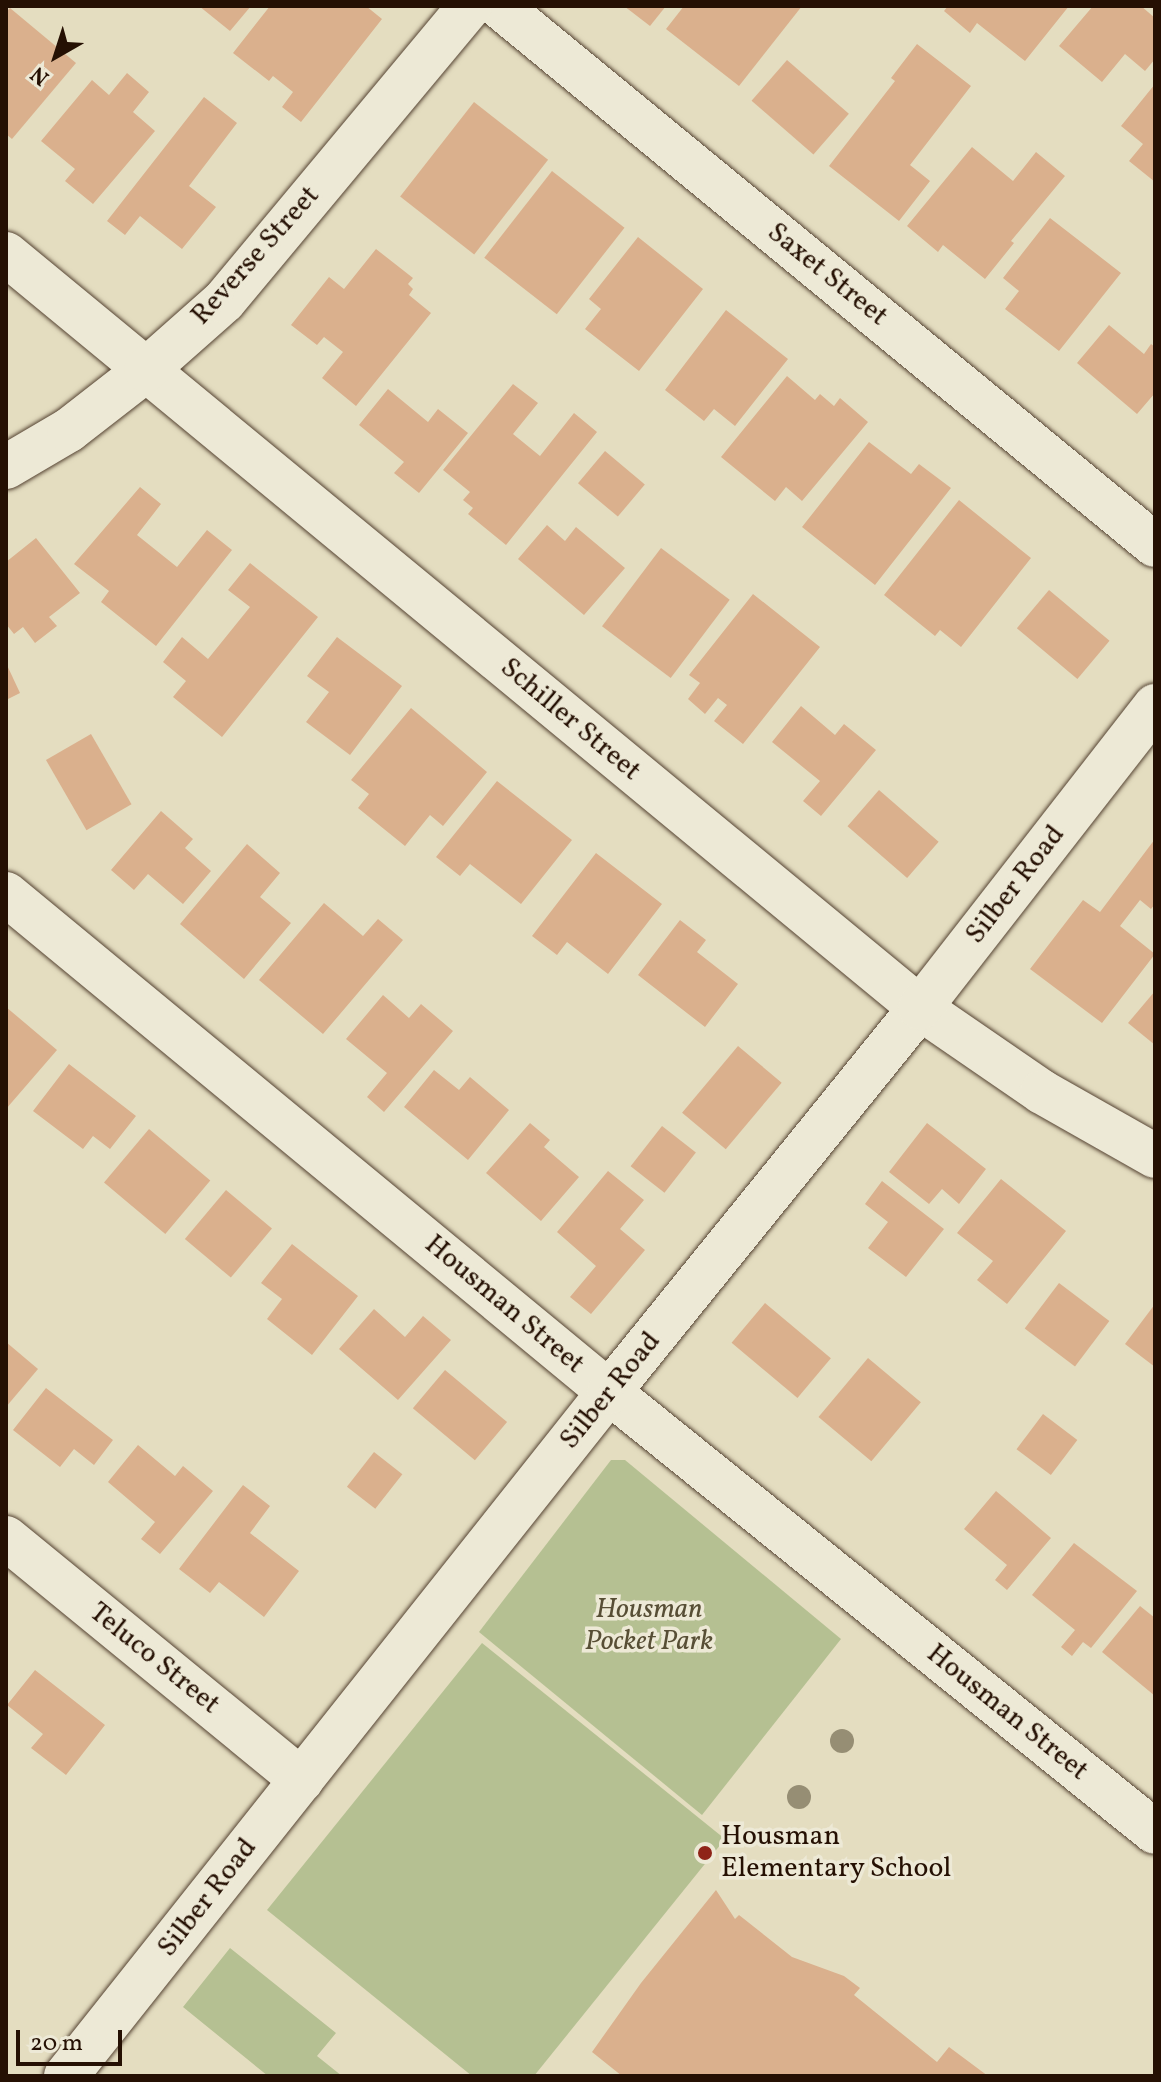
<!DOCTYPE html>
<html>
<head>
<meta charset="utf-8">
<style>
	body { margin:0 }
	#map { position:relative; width:1161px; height:2082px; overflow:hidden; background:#e4ddc0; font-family:Vollkorn,serif }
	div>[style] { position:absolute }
	.green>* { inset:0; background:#b5c092 }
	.building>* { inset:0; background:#dab08d; transform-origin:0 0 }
	.roads { filter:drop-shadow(0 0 2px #554332) drop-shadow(0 0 2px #554332) }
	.minor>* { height:44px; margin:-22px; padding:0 22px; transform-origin:22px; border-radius:22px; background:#ede9d6 }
	.trees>* { width:24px; height:24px; margin:-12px; border-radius:50%; background:#968e74 }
	.dots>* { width:22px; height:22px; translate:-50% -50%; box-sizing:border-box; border:4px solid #ede9d6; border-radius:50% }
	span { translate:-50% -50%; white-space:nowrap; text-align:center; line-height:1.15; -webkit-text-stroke:7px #ede9d6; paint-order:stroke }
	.street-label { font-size:28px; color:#251003 }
	.park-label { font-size:28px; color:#574e35; font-style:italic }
	.poi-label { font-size:28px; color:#251003 }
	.left { translate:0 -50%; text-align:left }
	.frame { position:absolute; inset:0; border:8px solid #251003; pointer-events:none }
	.north { position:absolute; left:16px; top:16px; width:80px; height:80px; -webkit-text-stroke:6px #ede9d6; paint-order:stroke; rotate:219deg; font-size:22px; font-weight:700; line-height:32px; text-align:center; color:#251003 }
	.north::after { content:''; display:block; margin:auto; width:28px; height:36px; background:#251003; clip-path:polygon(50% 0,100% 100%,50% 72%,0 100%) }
	.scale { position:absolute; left:16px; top:2030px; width:106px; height:36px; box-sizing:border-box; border:4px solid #251003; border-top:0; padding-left:10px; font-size:24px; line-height:28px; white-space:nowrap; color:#251003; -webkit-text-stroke:6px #ede9d6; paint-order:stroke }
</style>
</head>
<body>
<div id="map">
	<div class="green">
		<div style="clip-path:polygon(611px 1460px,625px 1460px,841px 1639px,702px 1815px,479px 1632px)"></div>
		<div style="clip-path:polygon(482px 1643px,725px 1839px,534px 2076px,472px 2076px,267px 1910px)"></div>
		<div style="clip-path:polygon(230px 1948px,336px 2033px,317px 2056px,342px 2076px,268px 2076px,183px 2007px)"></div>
	</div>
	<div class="building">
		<div style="clip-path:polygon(199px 6px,251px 6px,230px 31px)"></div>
		<div style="clip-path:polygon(270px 6px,366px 6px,382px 19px,301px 122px,282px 107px,293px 92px,273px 76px,269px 81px,233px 53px)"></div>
		<div style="clip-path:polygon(624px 6px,666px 6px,650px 26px)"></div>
		<div style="clip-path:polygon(684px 6px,802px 6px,739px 86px,666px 29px)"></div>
		<div style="clip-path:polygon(948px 6px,1069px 6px,1025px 61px,977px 23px,970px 33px,944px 11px)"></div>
		<div style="clip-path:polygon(1093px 6px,1141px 6px,1155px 18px,1155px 59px,1145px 71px,1125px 54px,1102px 82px,1059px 46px)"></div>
		<div style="clip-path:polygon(10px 8px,76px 63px,12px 139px,6px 134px,6px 12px)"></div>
		<div style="clip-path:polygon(917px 44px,971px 86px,910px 165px,930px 181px,899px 221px,829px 166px,895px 81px,891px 78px)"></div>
		<div style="left:787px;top:60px;width:82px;height:54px;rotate:41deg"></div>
		<div style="clip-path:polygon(127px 73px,149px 92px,133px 112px,155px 131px,93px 204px,65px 181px,75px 169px,41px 141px,92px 80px,109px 95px)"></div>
		<div style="clip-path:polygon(1155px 84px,1155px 182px,1129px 161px,1143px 144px,1121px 126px)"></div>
		<div style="clip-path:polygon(204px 97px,237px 123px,189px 186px,216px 207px,182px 249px,140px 216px,125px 235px,107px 221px)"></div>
		<div style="left:474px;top:102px;width:94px;height:120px;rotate:38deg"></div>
		<div style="clip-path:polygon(972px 147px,1013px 181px,1036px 152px,1065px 176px,1011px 241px,1014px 243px,985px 279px,943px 245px,938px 252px,907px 226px)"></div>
		<div style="left:552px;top:171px;width:92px;height:110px;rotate:38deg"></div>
		<div style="clip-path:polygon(1050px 218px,1121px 273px,1059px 351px,1005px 309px,1019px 291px,1003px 278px)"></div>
		<div style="clip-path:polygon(638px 237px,703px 289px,639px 371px,585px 329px,601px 309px,589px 299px)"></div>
		<div style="clip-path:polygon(376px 249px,413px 278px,408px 284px,413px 289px,409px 295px,431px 313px,356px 406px,322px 378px,343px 352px,324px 337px,317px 345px,291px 325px,329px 277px,344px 289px)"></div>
		<div style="clip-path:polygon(726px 310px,788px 359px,735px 426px,714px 409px,704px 421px,665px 390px)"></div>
		<div style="clip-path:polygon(1109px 325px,1144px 354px,1151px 344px,1155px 347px,1155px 393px,1137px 414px,1077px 363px)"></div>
		<div style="clip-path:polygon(787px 376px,815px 400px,820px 394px,834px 406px,840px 398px,868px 422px,802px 501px,786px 487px,775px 501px,721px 457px)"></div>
		<div style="clip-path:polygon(513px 384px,538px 403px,513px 434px,540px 456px,574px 413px,597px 432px,506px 545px,468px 514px,473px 508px,463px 500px,470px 492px,443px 470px)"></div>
		<div style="clip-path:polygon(388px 389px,428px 422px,438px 409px,468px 433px,419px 493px,394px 473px,404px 462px,359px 425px)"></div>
		<div style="clip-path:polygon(869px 442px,911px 474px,919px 464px,951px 488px,875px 585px,802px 527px)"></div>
		<div style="left:605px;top:451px;width:52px;height:42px;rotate:40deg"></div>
		<div style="clip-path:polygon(140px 487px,161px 504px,137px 535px,177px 567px,207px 530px,232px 550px,156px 646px,101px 602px,109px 591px,74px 564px)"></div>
		<div style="clip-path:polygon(959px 500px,1031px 558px,961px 647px,940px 630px,935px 636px,884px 595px)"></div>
		<div style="clip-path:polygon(547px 525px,565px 541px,576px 527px,625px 568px,584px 615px,518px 559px)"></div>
		<div style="clip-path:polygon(36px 538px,80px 593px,49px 617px,57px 626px,35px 643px,23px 627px,14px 634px,6px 624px,6px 562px)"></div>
		<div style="left:661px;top:548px;width:86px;height:98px;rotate:37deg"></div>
		<div style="clip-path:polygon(250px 563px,318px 617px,222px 737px,173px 697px,186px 681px,163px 662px,182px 637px,208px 659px,250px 607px,228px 590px)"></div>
		<div style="left:1049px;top:590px;width:79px;height:50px;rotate:40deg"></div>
		<div style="clip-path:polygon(753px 594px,820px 647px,743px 744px,714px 721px,727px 705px,718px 698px,705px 714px,688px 699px,700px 683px,689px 675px)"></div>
		<div style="clip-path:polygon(337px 637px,402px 686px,350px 755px,306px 722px,329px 692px,307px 676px)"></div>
		<div style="clip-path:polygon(6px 663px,20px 693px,6px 700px)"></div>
		<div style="clip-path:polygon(801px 706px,835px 735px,844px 724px,876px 750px,821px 816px,803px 801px,820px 781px,772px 742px)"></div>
		<div style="clip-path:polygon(411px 708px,487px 772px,443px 826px,430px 815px,405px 846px,358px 808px,369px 794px,351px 780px)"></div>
		<div style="left:91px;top:734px;width:81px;height:52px;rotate:60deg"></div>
		<div style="clip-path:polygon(497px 781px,572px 840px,521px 904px,470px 864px,460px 876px,436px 857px)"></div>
		<div style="left:879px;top:790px;width:79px;height:48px;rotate:41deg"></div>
		<div style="clip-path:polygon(161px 811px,193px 839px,185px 848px,211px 871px,183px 904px,148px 874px,134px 890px,111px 870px)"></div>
		<div style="clip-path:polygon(1155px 839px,1155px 904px,1151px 909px,1140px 900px,1120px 926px,1155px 954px,1102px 1023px,1030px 969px,1083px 900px,1100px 912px)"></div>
		<div style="clip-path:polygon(247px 844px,280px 873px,260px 897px,291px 923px,244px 979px,180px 924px)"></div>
		<div style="clip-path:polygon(596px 853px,662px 904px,608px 974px,567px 942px,557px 955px,532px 936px)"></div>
		<div style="clip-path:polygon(324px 903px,363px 936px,378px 919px,403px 940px,323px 1034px,259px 980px)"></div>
		<div style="clip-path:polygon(680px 920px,706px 940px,697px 952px,738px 984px,705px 1027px,638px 975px)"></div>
		<div style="clip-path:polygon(1155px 991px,1155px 1045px,1128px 1023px)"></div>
		<div style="clip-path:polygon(383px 995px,409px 1018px,421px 1004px,453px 1031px,384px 1112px,367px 1097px,387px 1073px,346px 1039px)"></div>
		<div style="clip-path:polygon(6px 1007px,57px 1050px,6px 1109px)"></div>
		<div style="left:738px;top:1046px;width:57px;height:87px;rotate:40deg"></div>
		<div style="clip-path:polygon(69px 1064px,136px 1116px,110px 1149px,93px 1136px,83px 1149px,33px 1111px)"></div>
		<div style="clip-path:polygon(434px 1070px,459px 1090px,470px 1077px,509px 1110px,468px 1160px,404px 1107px)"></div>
		<div style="clip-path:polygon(530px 1123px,550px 1140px,544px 1147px,579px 1177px,541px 1221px,486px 1173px)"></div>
		<div style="clip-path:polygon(927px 1123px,986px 1169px,959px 1204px,942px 1189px,929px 1204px,889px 1172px)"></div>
		<div style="left:662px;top:1126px;width:43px;height:51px;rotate:38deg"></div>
		<div style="left:149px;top:1129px;width:80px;height:70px;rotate:40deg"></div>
		<div style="clip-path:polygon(608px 1171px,644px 1200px,620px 1229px,645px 1250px,591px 1314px,570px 1297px,596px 1266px,557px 1232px)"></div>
		<div style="clip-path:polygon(1001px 1179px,1066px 1231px,1007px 1304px,977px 1280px,993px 1261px,957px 1233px)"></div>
		<div style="clip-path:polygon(882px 1181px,944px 1229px,906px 1277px,868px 1248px,888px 1222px,865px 1204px)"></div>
		<div style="left:226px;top:1190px;width:60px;height:64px;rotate:40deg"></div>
		<div style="clip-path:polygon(292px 1244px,358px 1296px,312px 1355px,267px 1319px,282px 1299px,261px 1283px)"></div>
		<div style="left:1059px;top:1283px;width:63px;height:57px;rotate:37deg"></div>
		<div style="left:765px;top:1303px;width:86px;height:52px;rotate:40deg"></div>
		<div style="clip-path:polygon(1155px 1304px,1155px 1367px,1125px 1344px)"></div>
		<div style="clip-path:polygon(374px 1309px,405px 1337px,423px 1316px,451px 1340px,398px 1400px,339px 1349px)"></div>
		<div style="clip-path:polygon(6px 1342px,38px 1369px,6px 1407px)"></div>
		<div style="left:868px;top:1358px;width:69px;height:77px;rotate:40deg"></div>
		<div style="left:445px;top:1370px;width:81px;height:50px;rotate:40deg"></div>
		<div style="clip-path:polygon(46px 1388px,113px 1440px,94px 1465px,74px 1449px,60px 1467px,13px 1430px)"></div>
		<div style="left:1043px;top:1414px;width:43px;height:44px;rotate:37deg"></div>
		<div style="clip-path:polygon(138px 1445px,175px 1476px,183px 1466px,213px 1491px,160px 1554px,141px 1539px,155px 1522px,108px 1482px)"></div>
		<div style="left:374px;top:1452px;width:36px;height:44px;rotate:38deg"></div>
		<div style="clip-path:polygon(243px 1485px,270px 1506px,250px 1533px,299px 1571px,264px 1617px,219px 1582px,210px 1593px,179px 1569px)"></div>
		<div style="clip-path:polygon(996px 1491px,1051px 1538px,1007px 1590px,995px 1580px,1007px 1565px,964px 1529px)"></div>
		<div style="clip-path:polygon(1074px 1543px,1137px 1591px,1091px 1648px,1083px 1642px,1072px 1656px,1061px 1647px,1075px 1630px,1032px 1595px)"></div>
		<div style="clip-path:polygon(1140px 1606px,1155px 1618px,1155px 1696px,1102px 1652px)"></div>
		<div style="clip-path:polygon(35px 1670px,105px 1725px,66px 1775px,31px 1748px,43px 1734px,7px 1705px)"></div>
		<div style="clip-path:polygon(716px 1890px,735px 1919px,739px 1915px,792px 1957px,844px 1976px,860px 1988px,854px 1995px,937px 2062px,949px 2047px,988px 2076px,622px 2076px,592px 2052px,641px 1983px)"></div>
	</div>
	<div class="roads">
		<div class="minor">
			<div style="left:499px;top:6px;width:849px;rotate:39.41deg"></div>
			<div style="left:6px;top:254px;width:1185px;rotate:39.52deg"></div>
			<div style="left:920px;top:1008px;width:148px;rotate:34.5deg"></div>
			<div style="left:1042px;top:1092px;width:130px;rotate:29.5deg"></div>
			<div style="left:6px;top:467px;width:73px;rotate:-30.4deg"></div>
			<div style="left:69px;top:430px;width:98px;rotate:-37.9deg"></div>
			<div style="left:146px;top:370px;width:104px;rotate:-41.5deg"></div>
			<div style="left:224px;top:301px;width:384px;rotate:-50.2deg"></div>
			<div style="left:6px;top:894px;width:782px;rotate:39.55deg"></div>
			<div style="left:609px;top:1392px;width:701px;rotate:38.86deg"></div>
			<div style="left:6px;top:1538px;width:382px;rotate:39.3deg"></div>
			<div style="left:66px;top:2076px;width:873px;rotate:-51.56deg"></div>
			<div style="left:609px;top:1392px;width:494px;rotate:-51deg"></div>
			<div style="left:920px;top:1008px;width:383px;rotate:-52.1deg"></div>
		</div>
	</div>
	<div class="trees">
		<div style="left:842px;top:1741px"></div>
		<div style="left:799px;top:1797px"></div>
	</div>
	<div class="dots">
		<div style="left:705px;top:1853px;background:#8f2418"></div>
	</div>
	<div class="street-label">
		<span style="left:256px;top:256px;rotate:-48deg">Reverse Street</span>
		<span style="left:827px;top:275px;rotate:39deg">Saxet Street</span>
		<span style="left:570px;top:720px;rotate:40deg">Schiller Street</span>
		<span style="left:1016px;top:885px;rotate:-52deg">Silber Road</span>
		<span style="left:504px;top:1305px;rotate:40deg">Housman Street</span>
		<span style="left:611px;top:1391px;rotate:-51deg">Silber Road</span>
		<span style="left:154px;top:1659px;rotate:39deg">Teluco Street</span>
		<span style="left:1007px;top:1713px;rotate:39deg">Housman Street</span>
		<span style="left:208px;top:1898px;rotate:-52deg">Silber Road</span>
	</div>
	<div class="park-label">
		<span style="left:649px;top:1626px">Housman<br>Pocket Park</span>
	</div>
	<div class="poi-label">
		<span class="left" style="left:721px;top:1853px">Housman<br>Elementary School</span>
	</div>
	<div class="frame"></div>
	<div class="north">N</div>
	<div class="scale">20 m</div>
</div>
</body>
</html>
